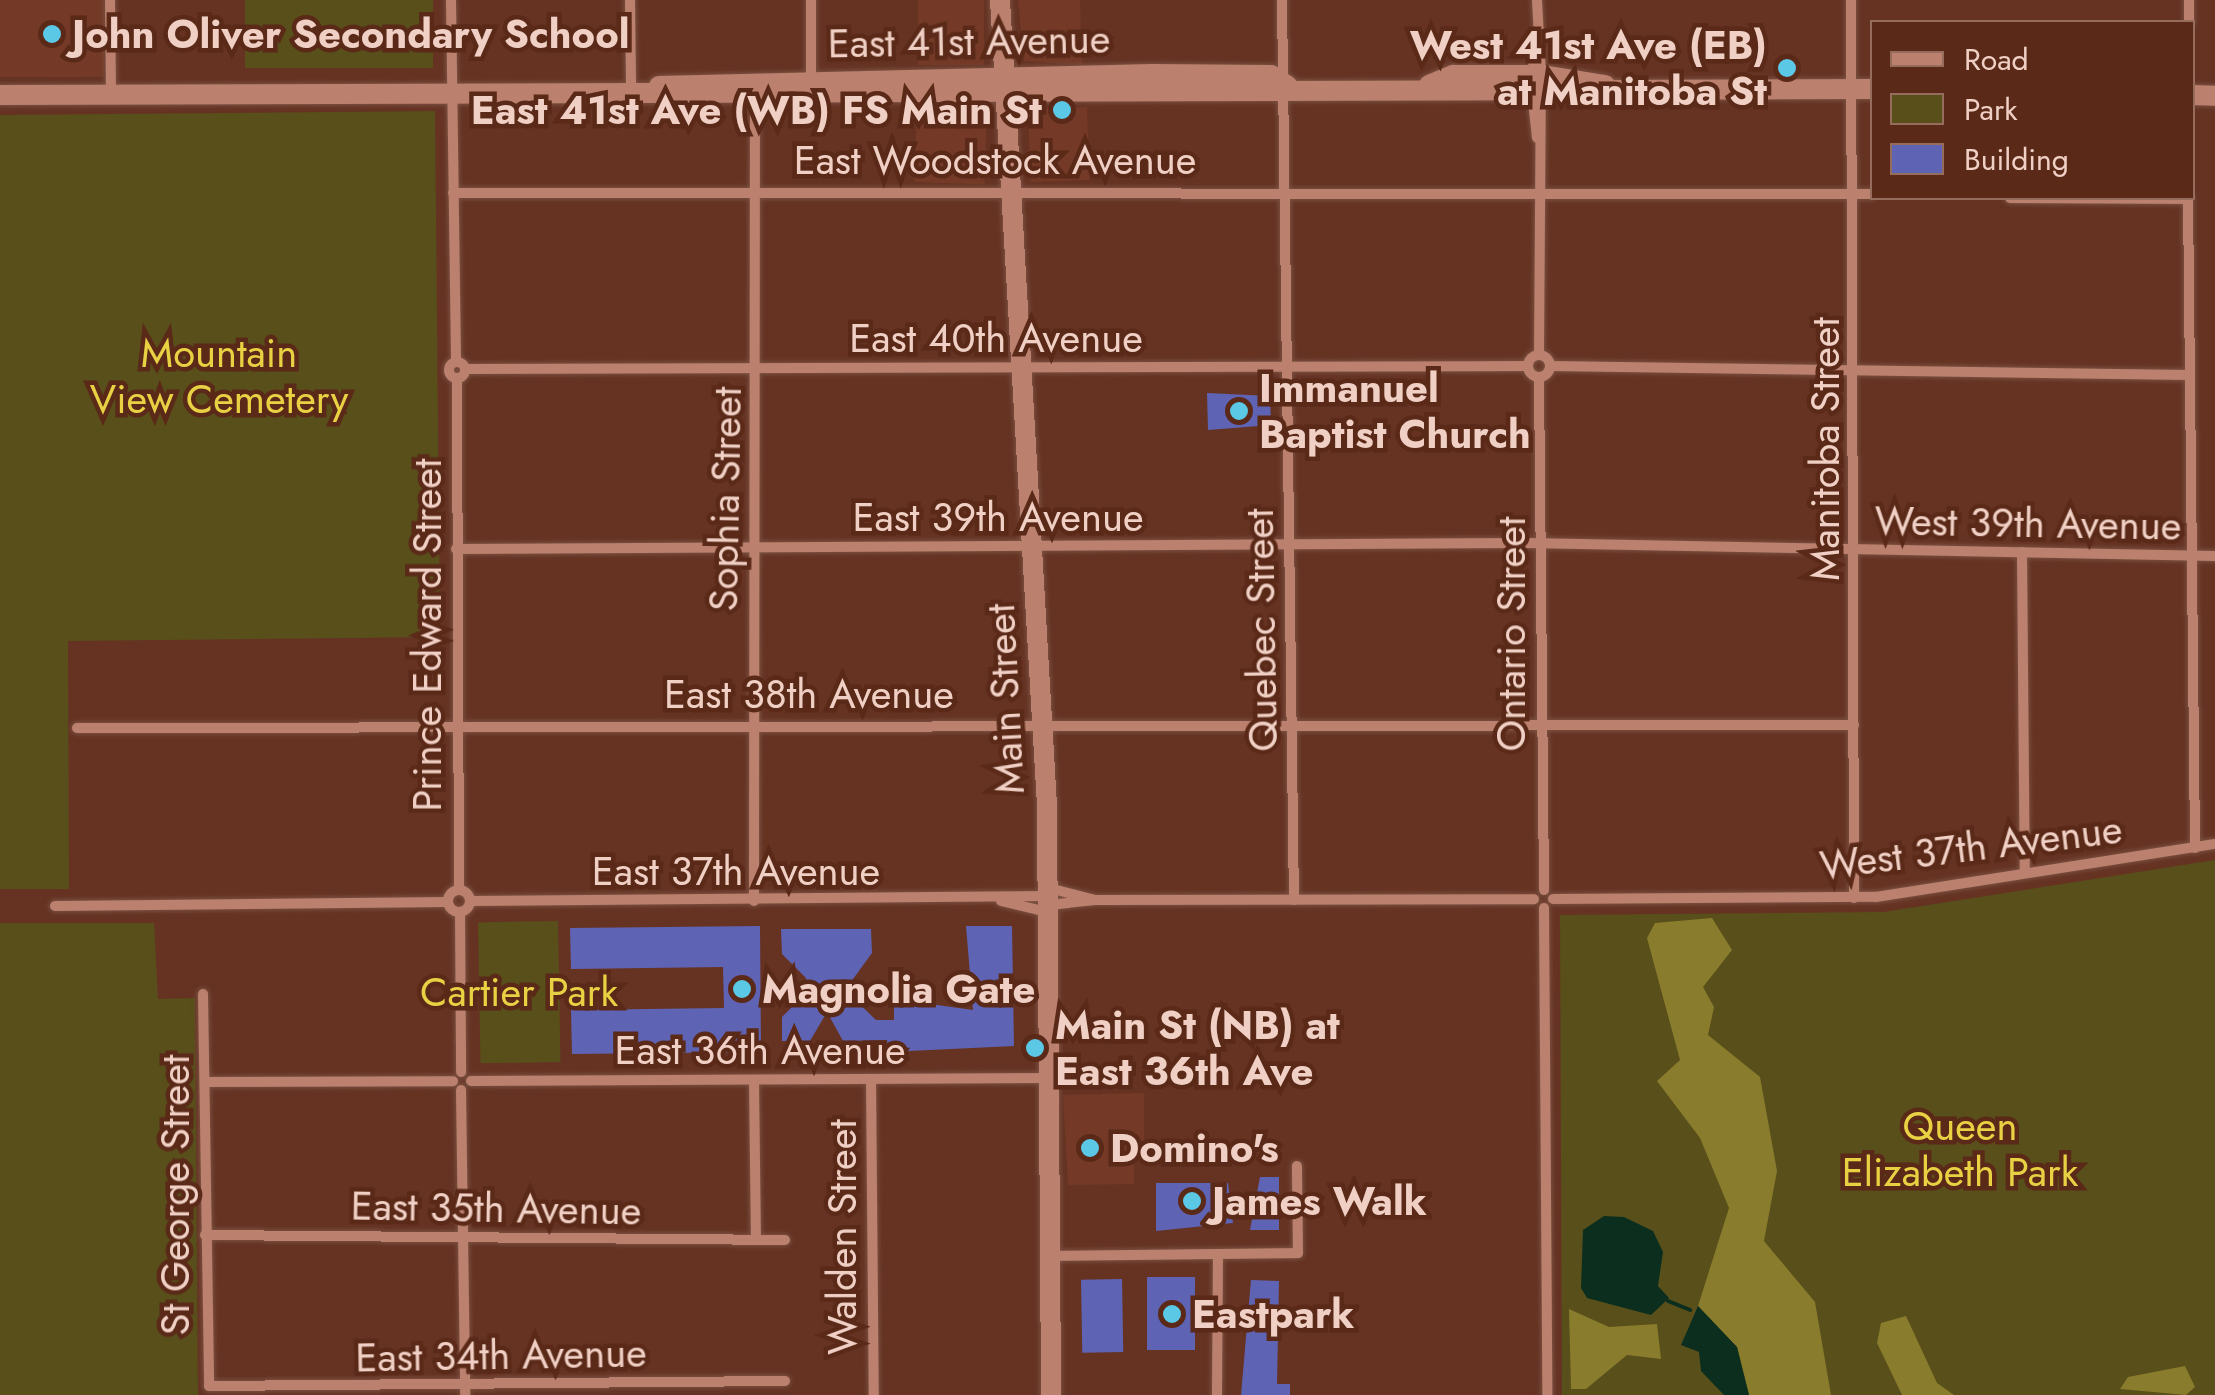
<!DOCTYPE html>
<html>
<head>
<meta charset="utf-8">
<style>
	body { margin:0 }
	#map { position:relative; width:2215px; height:1395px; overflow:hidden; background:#663323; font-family:Jost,sans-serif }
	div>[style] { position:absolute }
	.built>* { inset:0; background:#743a27; transform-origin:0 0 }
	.green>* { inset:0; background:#584f1a; transform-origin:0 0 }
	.forest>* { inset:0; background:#8a7c2d }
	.water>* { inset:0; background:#0c2e1e }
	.stream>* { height:4px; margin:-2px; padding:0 2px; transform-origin:2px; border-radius:2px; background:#0c2e1e }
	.building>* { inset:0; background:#5f63b4; transform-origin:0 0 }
	.roads { filter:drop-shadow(0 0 2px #7a5041) drop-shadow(0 0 2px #7a5041) }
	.street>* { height:10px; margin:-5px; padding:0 5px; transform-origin:5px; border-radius:5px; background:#bb816e }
	.street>.ring { margin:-5px; padding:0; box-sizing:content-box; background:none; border:10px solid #bb816e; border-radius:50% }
	.secondary>* { height:20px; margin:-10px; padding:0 10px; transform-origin:10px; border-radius:10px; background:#bb816e }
	.dots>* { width:28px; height:28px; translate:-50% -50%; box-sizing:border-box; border:5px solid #5a2918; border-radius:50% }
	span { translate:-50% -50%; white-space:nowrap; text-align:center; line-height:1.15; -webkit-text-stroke:9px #5a2918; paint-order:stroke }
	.poi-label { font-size:40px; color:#f0d0c5; font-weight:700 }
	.left { translate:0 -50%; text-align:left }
	.right { translate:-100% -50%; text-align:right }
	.street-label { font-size:40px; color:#f0d0c5 }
	.park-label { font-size:40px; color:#e9d144 }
	.legend { position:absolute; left:1870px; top:20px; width:325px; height:180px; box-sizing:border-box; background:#5a2918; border:2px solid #966c5d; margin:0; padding:12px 18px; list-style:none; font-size:30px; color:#f0d0c5 }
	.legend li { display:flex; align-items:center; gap:20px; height:50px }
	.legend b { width:50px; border:2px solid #966c5d }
</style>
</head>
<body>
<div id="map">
	<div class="built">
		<div style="left:0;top:0;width:104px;height:77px"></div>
		<div style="left:918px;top:0;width:66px;height:65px"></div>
		<div style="clip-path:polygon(1018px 0,1080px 0,1082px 65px,1024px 61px)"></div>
		<div style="left:917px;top:107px;width:70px;height:75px;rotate:2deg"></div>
		<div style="left:1087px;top:107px;width:73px;height:59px;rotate:88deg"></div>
		<div style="clip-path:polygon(1144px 1093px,1144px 1160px,1134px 1161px,1134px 1184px,1068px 1185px,1063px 1095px)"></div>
	</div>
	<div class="green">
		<div style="left:245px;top:0;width:188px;height:68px"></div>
		<div style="clip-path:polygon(435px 111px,440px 637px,68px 641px,69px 889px,0 889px,0 115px)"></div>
		<div style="clip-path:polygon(2215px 860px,2215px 1395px,1562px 1395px,1560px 915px,1884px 912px)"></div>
		<div style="left:558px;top:921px;width:141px;height:80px;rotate:89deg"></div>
		<div style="clip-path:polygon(0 923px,154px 923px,158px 999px,195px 998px,198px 1395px,0 1395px)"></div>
	</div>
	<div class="forest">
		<div style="clip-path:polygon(1712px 918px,1732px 950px,1703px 987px,1714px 1007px,1708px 1035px,1760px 1077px,1777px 1171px,1764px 1241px,1815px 1302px,1831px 1395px,1749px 1395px,1737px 1347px,1698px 1306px,1729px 1208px,1700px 1138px,1657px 1081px,1680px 1060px,1647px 938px,1655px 923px)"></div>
		<div style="clip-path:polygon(1569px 1309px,1609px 1327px,1657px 1324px,1661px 1359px,1627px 1355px,1586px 1389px,1571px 1389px)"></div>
		<div style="clip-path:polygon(1906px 1316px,1937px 1383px,1954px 1395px,1902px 1395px,1877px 1343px,1881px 1323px)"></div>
		<div style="clip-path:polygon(2185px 1366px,2195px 1387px,2186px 1395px,2120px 1389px,2128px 1377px)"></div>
	</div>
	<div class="water">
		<div style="clip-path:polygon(1624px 1217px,1653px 1231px,1663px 1252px,1658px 1286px,1669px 1298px,1651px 1315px,1587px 1298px,1581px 1288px,1583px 1230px,1604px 1216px)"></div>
		<div style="clip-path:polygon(1698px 1306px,1737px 1347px,1749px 1395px,1724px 1395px,1701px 1371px,1699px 1352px,1681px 1345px)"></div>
	</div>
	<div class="stream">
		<div style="left:1668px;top:1301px;width:24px;rotate:22deg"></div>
	</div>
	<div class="building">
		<div style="clip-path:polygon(1207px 393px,1270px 396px,1271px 425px,1208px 430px)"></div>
		<div style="clip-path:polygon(760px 926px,761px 1052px,572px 1054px,571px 1010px,724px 1008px,723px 967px,571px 969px,570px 928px)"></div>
		<div style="clip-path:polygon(966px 926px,1012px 926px,1014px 1046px,888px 1052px,887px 1040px,843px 1041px,827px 1012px,810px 1041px,782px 1041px,782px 1017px,806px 993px,806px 978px,782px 954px,781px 929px,871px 929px,872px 953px,845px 990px,876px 1020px,894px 1020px,894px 999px,973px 1010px)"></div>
		<div style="clip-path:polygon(1260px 1177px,1279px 1177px,1279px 1230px,1250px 1230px)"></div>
		<div style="clip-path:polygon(1156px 1183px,1228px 1183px,1233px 1223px,1156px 1231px)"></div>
		<div style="left:1147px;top:1277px;width:48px;height:73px"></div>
		<div style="left:1122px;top:1279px;width:73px;height:41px;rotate:89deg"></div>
		<div style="clip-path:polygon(1251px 1280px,1279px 1281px,1277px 1384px,1290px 1384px,1290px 1395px,1241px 1395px)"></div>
	</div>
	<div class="roads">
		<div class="street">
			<div style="left:110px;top:0;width:93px;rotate:89.4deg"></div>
			<div style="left:451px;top:0;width:362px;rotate:89.2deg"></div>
			<div style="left:630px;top:0;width:88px;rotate:89.3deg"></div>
			<div style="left:811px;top:0;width:77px;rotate:90deg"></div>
			<div style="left:1282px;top:0;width:900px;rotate:89.24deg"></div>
			<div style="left:1537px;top:0;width:75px;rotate:86.9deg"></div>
			<div style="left:1851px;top:0;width:898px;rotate:89.81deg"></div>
			<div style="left:2189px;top:0;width:22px;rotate:90deg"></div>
			<div style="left:1532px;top:74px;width:37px;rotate:-82deg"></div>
			<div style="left:1532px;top:92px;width:46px;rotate:83.8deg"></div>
			<div style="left:453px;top:193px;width:1419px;rotate:0.04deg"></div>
			<div style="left:2010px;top:198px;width:178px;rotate:0.3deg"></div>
			<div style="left:2188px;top:198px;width:650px;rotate:89.38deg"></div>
			<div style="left:1539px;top:355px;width:262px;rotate:-89.6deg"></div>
			<div class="ring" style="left:1528px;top:355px;width:12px;height:12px"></div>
			<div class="ring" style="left:449px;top:362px;width:6px;height:6px"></div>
			<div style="left:1550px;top:366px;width:639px;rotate:0.81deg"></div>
			<div style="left:465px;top:369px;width:1063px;rotate:-0.16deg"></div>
			<div style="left:1539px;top:377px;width:513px;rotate:89.44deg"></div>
			<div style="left:457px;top:379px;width:511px;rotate:89.78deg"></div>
			<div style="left:456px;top:549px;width:1070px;rotate:-0.32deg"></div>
			<div style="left:1526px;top:543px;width:689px;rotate:1.08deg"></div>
			<div style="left:2022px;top:552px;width:319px;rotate:89.5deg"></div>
			<div style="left:77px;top:728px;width:1777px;rotate:-0.1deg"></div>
			<div style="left:1049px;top:888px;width:48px;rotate:14.6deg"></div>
			<div style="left:1095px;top:900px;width:439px;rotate:-0.1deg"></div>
			<div class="ring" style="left:448px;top:890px;width:12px;height:12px"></div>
			<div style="left:1553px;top:899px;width:323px;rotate:-0.4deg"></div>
			<div style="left:1876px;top:897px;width:343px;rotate:-8.9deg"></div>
			<div style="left:470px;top:901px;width:578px;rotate:-0.5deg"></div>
			<div style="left:754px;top:901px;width:803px;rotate:-89.93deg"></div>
			<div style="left:1001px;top:901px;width:47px;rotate:13.4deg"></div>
			<div style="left:1049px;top:905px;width:46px;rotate:-6.2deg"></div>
			<div style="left:55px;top:906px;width:393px;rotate:-0.6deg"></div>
			<div style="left:1544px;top:908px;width:487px;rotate:89.6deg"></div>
			<div style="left:460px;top:912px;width:160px;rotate:89.6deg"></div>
			<div style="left:203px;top:994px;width:392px;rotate:89.1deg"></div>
			<div style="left:209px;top:1386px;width:576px;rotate:-0.5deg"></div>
			<div style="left:871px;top:1079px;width:316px;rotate:89.5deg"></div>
			<div style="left:754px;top:1080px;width:160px;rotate:89.3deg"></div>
			<div style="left:471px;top:1081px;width:579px;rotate:-0.3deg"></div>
			<div style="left:205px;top:1082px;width:248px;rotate:-0.2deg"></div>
			<div style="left:461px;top:1090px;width:305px;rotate:89.2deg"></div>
			<div style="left:205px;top:1235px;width:580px;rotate:0.49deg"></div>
			<div style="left:1051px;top:1256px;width:247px;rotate:-0.7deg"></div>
			<div style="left:1298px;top:1253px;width:87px;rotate:-90.7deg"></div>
			<div style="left:1217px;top:1395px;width:141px;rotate:-89.6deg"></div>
		</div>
		<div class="secondary">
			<div style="left:1000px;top:0;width:807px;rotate:86.66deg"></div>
			<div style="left:1047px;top:806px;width:589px;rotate:89.61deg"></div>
			<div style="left:1429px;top:85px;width:26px;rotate:-23deg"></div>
			<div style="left:1453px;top:75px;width:88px"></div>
			<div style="left:1541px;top:75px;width:65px;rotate:8.9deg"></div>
			<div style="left:659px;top:86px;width:493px;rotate:-1.4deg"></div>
			<div style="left:1152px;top:74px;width:119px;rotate:0.5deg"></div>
			<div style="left:1271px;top:75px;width:20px;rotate:33deg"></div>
			<div style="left:0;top:95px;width:1872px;rotate:-0.18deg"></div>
			<div style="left:2192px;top:95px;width:23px;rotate:2deg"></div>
		</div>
	</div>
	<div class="dots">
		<div style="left:52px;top:34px;background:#5bc8e6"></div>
		<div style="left:1787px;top:68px;background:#5bc8e6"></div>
		<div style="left:1062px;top:110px;background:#5bc8e6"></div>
		<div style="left:1239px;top:411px;background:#5bc8e6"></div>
		<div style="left:742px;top:989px;background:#5bc8e6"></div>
		<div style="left:1035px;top:1048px;background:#5bc8e6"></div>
		<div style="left:1090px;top:1148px;background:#5bc8e6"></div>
		<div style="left:1192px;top:1201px;background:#5bc8e6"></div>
		<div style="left:1172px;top:1314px;background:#5bc8e6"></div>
	</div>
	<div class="poi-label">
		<span class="left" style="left:72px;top:34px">John Oliver Secondary School</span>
		<span class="right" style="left:1767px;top:68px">West 41st Ave (EB)<br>at Manitoba St</span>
		<span class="right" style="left:1042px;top:110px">East 41st Ave (WB) FS Main St</span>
		<span class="left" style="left:1259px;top:411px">Immanuel<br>Baptist Church</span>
		<span class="left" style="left:762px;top:989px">Magnolia Gate</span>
		<span class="left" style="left:1055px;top:1048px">Main St (NB) at<br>East 36th Ave</span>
		<span class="left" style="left:1110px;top:1148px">Domino's</span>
		<span class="left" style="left:1212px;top:1201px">James Walk</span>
		<span class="left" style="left:1192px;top:1314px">Eastpark</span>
	</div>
	<div class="street-label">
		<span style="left:969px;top:41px;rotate:-1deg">East 41st Avenue</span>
		<span style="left:995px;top:160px">East Woodstock Avenue</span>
		<span style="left:996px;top:338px">East 40th Avenue</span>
		<span style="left:1825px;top:449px;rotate:-90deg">Manitoba Street</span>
		<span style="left:725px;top:499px;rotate:-89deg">Sophia Street</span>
		<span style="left:998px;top:517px">East 39th Avenue</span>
		<span style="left:2028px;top:523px;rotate:1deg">West 39th Avenue</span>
		<span style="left:1261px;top:630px;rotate:-91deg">Quebec Street</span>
		<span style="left:1511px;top:634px;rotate:-90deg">Ontario Street</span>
		<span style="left:427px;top:635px;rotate:-90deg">Prince Edward Street</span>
		<span style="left:809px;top:694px">East 38th Avenue</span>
		<span style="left:1005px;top:699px;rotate:-93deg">Main Street</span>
		<span style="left:1971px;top:847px;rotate:-7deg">West 37th Avenue</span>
		<span style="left:736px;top:871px">East 37th Avenue</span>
		<span style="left:760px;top:1050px">East 36th Avenue</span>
		<span style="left:175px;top:1195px;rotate:-90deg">St George Street</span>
		<span style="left:496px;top:1208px;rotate:1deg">East 35th Avenue</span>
		<span style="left:842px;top:1237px;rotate:-90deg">Walden Street</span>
		<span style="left:501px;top:1355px;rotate:-1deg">East 34th Avenue</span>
	</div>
	<div class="park-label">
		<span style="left:219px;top:376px">Mountain<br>View Cemetery</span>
		<span style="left:519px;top:992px">Cartier Park</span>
		<span style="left:1960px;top:1149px">Queen<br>Elizabeth Park</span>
	</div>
	<ul class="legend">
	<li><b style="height:12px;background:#bb816e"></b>Road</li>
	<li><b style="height:28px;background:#584f1a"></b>Park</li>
	<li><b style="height:28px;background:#5f63b4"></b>Building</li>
	</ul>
</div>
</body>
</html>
